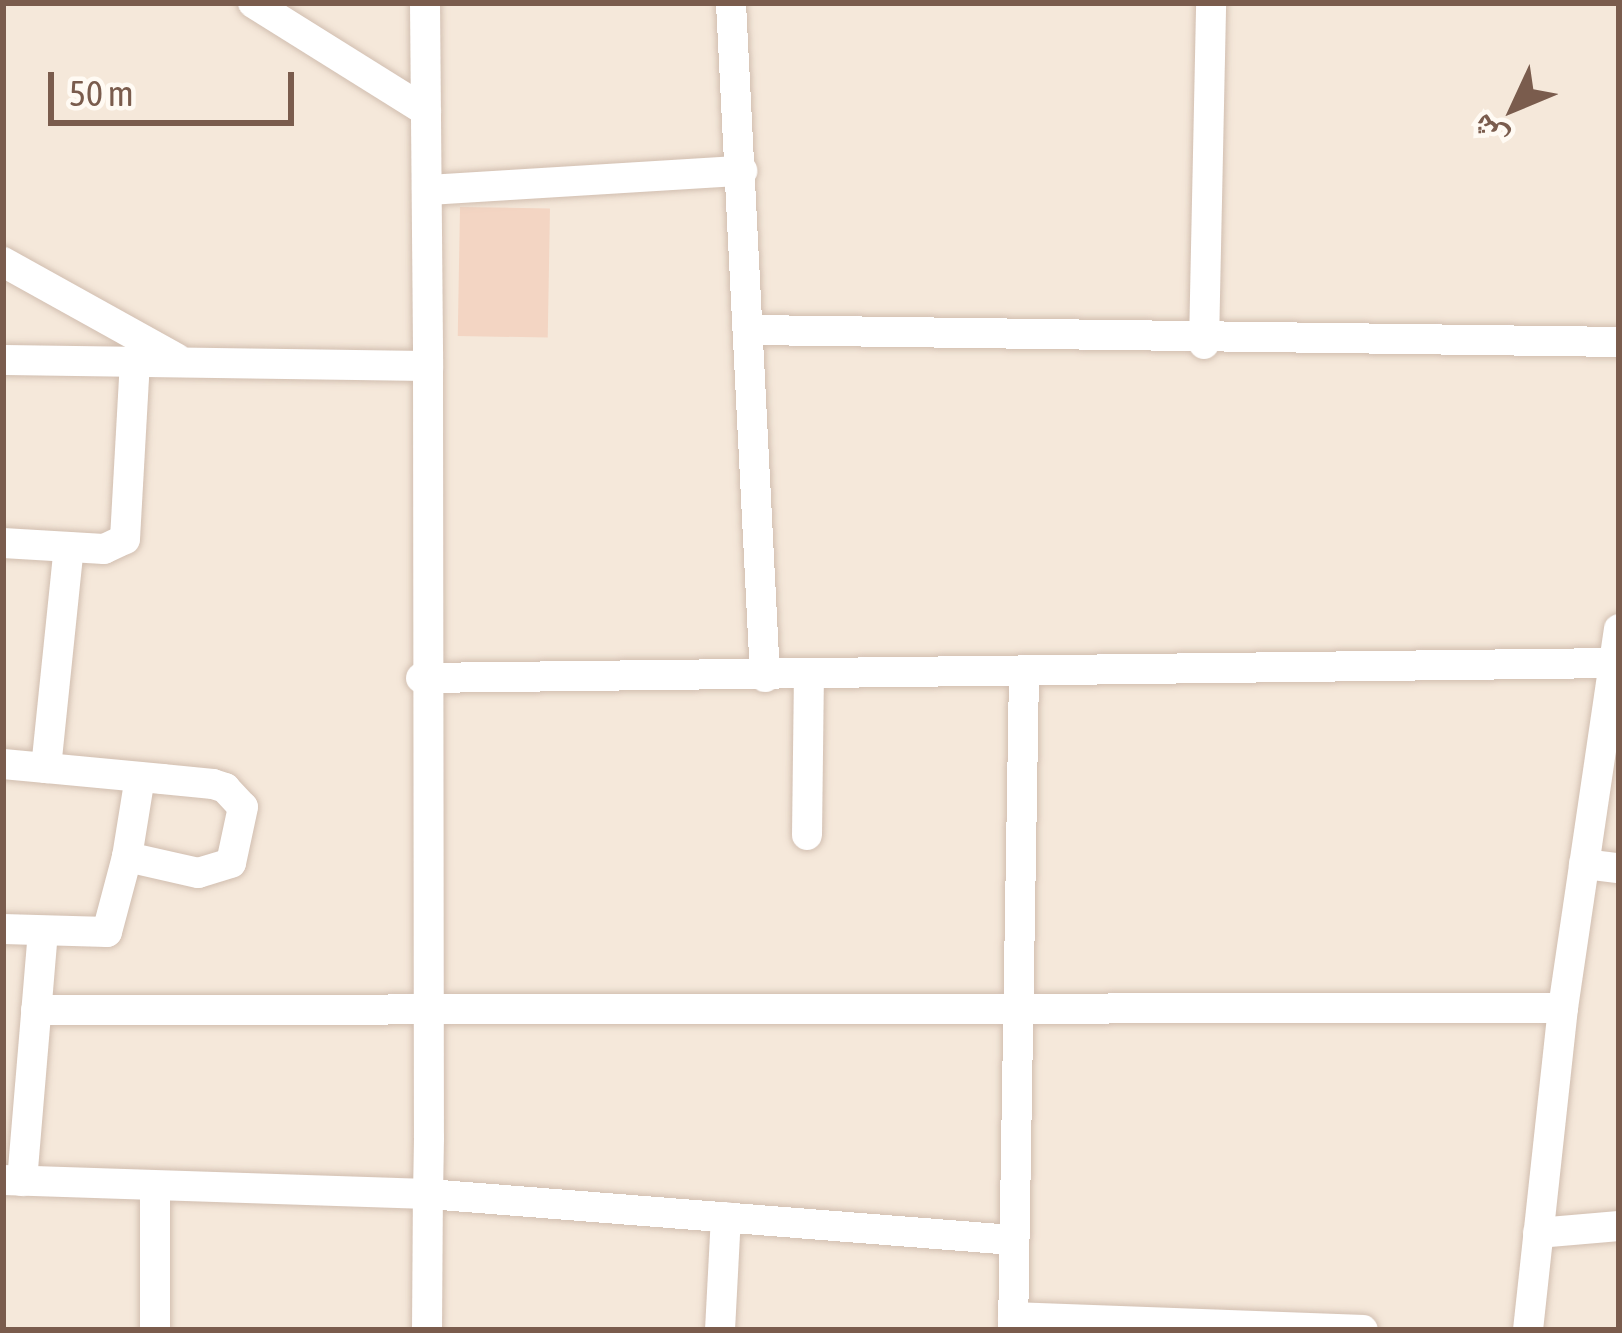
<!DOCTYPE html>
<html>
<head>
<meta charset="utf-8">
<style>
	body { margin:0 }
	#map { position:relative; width:1622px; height:1333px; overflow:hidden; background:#fdf6ec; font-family:"Asap Condensed","Noto Naskh Arabic",sans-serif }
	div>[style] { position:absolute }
	.residential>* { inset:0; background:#f5e8da; transform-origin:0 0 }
	.building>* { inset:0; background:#f3d5c3; transform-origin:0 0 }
	.roads { filter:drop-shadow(0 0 3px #d1beb0) drop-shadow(0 0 3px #d1beb0) }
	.street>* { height:30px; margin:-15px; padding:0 15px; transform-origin:15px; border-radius:15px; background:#fff }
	span { translate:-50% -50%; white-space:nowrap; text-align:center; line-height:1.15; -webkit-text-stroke:12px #fffaf3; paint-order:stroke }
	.frame { position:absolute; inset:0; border:6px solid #7a5c4d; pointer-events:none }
	.north { position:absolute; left:1454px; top:48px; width:120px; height:120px; -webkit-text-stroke:9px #fffaf3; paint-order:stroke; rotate:226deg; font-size:33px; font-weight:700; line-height:48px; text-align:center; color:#7a5c4d }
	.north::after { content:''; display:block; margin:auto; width:42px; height:54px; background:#7a5c4d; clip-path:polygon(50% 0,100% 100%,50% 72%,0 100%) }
	.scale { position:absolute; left:48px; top:72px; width:246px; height:54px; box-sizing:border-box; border:6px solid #7a5c4d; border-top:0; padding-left:15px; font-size:36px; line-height:42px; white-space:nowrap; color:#7a5c4d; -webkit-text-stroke:9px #fffaf3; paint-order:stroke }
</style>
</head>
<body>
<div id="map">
	<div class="residential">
		<div style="left:3px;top:3px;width:1616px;height:1327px"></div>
	</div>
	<div class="building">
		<div style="left:460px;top:207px;width:90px;height:129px;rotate:1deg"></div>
	</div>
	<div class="roads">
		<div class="street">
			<div style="left:253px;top:3px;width:204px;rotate:32deg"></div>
			<div style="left:425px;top:3px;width:363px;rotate:89.5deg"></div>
			<div style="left:731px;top:3px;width:675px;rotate:87.11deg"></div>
			<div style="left:427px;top:190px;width:316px;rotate:-3.5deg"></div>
			<div style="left:3px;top:262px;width:198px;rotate:29deg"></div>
			<div style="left:752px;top:330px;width:867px;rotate:0.79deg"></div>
			<div style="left:1204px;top:344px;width:341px;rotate:-88.8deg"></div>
			<div style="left:3px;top:360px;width:425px;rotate:0.8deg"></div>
			<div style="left:428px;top:366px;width:772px;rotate:89.93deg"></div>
			<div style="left:429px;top:1138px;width:56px;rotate:91deg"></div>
			<div style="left:428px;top:1194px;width:425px;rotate:-178.1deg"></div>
			<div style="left:3px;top:543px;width:101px;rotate:3.4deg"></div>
			<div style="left:104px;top:549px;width:23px;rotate:-25deg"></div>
			<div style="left:125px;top:539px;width:178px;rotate:-86.8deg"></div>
			<div style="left:421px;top:678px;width:1198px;rotate:-0.72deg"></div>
			<div style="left:3px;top:764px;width:43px;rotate:5.3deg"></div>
			<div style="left:46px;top:768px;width:117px;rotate:5.4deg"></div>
			<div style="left:162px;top:779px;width:51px;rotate:5.6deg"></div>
			<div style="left:213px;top:784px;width:13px;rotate:18deg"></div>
			<div style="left:225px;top:788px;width:26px;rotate:47deg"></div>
			<div style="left:243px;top:807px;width:57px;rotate:102.1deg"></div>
			<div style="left:231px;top:863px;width:34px;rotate:163deg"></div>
			<div style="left:198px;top:873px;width:73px;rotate:-167.3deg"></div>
			<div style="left:127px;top:857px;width:81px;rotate:-80.8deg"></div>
			<div style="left:46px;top:768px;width:222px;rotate:-84.1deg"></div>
			<div style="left:807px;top:835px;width:158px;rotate:-89.3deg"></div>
			<div style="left:1584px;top:864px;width:35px;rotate:7deg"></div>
			<div style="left:3px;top:929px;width:104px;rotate:1.7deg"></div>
			<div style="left:107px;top:932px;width:78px;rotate:-75.1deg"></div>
			<div style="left:36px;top:1010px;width:1527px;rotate:-0.08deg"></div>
			<div style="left:1563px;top:1008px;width:383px;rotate:-81.6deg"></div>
			<div style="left:22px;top:1181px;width:250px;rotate:-85.2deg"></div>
			<div style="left:1538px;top:1233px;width:81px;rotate:-4.9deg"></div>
			<div style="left:1013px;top:1317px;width:350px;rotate:2.1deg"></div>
			<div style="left:155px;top:1330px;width:140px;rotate:-90deg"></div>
			<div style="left:427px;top:1330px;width:136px;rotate:-89.6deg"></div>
			<div style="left:428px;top:1194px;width:587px;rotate:4.5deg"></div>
			<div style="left:720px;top:1330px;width:113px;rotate:-87deg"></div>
			<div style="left:1013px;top:1330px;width:655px;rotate:-89.04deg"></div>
			<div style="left:1528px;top:1330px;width:324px;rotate:-83.8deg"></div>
		</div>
	</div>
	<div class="frame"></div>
	<div class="north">ش</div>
	<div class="scale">50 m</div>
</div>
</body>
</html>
